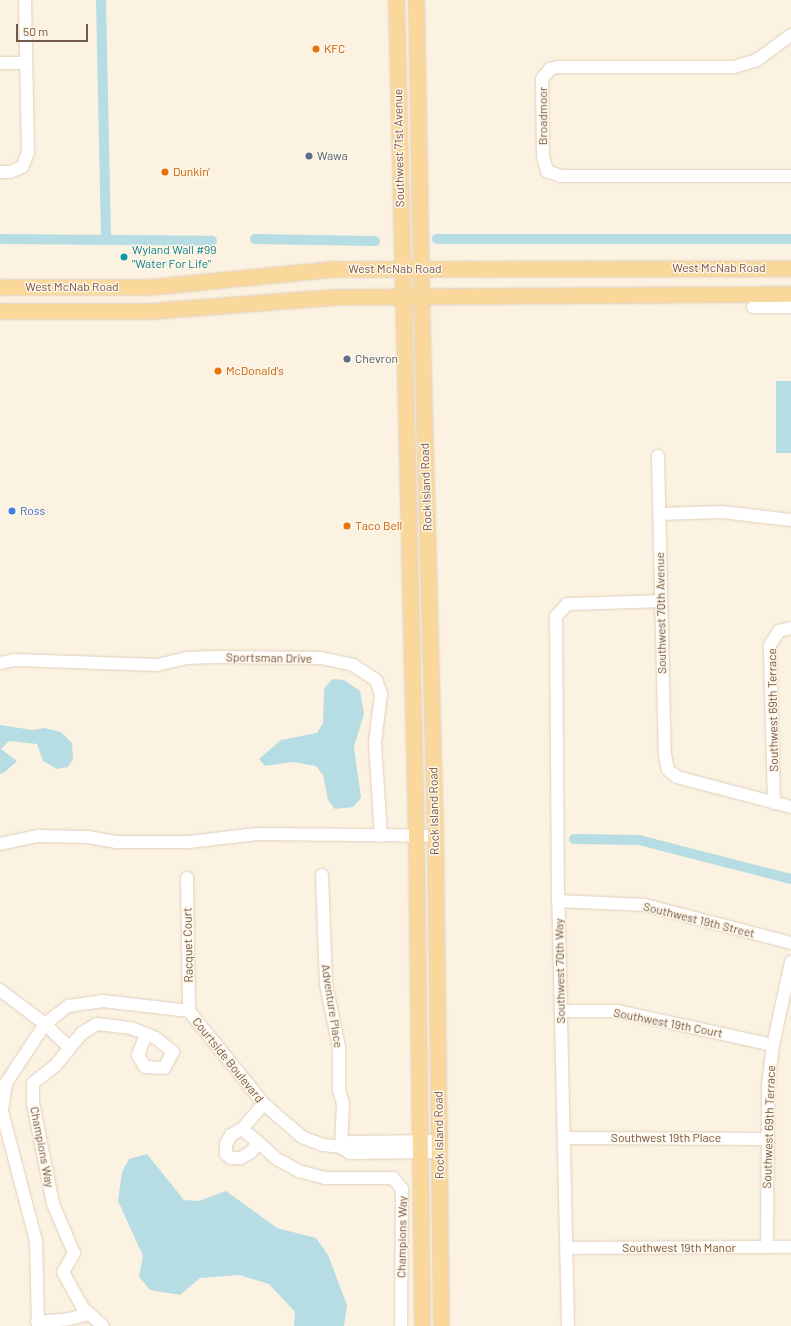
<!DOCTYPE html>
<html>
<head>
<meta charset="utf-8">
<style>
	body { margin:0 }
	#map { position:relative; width:791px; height:1326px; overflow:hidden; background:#fcf2e1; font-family:Barlow,sans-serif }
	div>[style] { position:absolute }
	.water>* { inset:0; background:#b6dde4; transform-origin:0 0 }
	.canal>* { height:10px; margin:-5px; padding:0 5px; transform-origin:5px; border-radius:5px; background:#b6dde4 }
	.roads { filter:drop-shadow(0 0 1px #e0cebd) drop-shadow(0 0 1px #e0cebd) }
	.minor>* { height:12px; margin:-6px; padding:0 6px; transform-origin:6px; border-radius:6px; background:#fff }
	.major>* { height:15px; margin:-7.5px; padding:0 7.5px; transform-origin:7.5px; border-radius:7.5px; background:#fad79a }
	.dots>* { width:11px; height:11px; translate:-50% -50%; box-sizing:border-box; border:2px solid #fff6e7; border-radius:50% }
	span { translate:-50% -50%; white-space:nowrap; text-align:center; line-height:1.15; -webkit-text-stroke:3px #fff6e7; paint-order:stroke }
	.food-label { font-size:12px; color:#c56008 }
	.left { translate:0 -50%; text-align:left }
	.street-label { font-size:12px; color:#725849 }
	.service-label { font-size:12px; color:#4e5e75 }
	.culture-label { font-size:12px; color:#0d838f }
	.shop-label { font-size:12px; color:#366cbe }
	.scale { position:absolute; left:16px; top:24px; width:72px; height:18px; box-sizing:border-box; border:2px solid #725849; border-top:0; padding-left:5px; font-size:12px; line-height:14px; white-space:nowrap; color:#725849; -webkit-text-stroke:3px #fff6e7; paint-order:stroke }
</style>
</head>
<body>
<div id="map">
	<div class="water">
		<div style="left:776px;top:381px;width:15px;height:72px"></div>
		<div style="clip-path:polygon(332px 679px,344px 680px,360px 691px,364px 714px,354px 747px,361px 798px,353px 807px,335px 809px,328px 800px,323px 775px,316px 766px,293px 762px,265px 766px,259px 759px,281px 740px,317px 733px,323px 723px,324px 689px)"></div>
		<div style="clip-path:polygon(0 725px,33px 730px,45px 728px,61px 732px,72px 743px,73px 759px,68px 767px,57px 769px,43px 761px,37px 744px,9px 741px,1px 749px,17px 761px,5px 772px,0 774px)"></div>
		<div style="clip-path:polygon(147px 1154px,184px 1200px,199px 1201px,226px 1191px,277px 1228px,316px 1238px,328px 1255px,347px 1305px,344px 1326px,294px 1326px,295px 1312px,269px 1284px,239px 1275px,200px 1278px,180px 1295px,150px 1290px,139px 1277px,143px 1256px,118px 1201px,122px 1172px,129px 1159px)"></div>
	</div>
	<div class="canal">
		<div style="left:101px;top:0;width:238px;rotate:88.8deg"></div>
		<div style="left:0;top:239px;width:212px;rotate:0.5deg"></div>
		<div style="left:255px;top:239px;width:120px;rotate:1deg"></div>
		<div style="left:437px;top:239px;width:354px"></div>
		<div style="left:574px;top:839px;width:65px;rotate:0.9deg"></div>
		<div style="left:639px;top:840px;width:157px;rotate:14.4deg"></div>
	</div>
	<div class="roads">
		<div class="minor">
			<div style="left:791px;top:35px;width:42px;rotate:143.7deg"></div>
			<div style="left:757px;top:60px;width:24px;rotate:163deg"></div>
			<div style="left:734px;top:67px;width:176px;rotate:180deg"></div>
			<div style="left:558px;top:67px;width:8px;rotate:166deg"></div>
			<div style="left:550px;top:69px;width:13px;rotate:129deg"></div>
			<div style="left:542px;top:79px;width:77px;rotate:89.3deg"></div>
			<div style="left:543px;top:156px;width:16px;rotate:75deg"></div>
			<div style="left:547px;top:171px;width:15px;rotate:20deg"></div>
			<div style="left:561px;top:176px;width:230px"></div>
			<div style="left:0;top:63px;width:26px"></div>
			<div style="left:0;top:172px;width:10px"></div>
			<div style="left:10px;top:172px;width:13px;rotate:-23deg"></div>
			<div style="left:22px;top:167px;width:15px;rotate:-67deg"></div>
			<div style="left:28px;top:153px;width:153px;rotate:-91.1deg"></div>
			<div style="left:753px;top:307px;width:38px"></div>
			<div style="left:658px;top:456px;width:299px;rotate:88.7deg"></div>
			<div style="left:665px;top:755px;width:15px;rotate:79deg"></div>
			<div style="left:668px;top:770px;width:11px;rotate:38deg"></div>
			<div style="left:677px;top:777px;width:118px;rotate:14.7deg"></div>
			<div style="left:659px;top:514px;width:63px;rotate:-1.8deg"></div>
			<div style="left:722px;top:512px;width:69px;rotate:6.6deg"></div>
			<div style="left:0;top:663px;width:16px;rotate:-11deg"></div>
			<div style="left:16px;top:660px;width:141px;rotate:2deg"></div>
			<div style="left:157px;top:665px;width:31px;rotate:-13deg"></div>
			<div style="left:187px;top:658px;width:28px;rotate:-2deg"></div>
			<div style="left:215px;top:657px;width:106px;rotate:0.5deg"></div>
			<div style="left:321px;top:658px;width:33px;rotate:12deg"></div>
			<div style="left:353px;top:665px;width:27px;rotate:33deg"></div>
			<div style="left:376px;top:680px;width:15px;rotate:70deg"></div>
			<div style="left:381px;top:694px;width:49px;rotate:97deg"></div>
			<div style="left:375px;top:743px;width:93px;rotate:86.3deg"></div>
			<div style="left:774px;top:803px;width:158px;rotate:-91.5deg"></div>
			<div style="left:770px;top:645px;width:17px;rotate:-57deg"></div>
			<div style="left:779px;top:631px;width:12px;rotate:-14deg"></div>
			<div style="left:0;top:844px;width:40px;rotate:-12deg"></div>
			<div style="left:39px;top:836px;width:49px;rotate:1.2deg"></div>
			<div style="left:88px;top:837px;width:28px;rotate:10deg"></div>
			<div style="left:116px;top:842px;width:73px"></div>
			<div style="left:189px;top:842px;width:68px;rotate:-6.7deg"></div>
			<div style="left:257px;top:834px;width:178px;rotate:0.6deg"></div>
			<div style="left:322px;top:875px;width:109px;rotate:87.9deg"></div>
			<div style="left:326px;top:984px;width:64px;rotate:78.3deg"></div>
			<div style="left:339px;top:1047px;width:43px;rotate:90deg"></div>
			<div style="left:339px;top:1090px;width:15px;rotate:74deg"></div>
			<div style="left:343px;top:1104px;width:43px;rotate:92.7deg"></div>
			<div style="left:187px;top:878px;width:133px;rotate:89.1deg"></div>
			<div style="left:558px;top:901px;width:87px;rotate:2.6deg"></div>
			<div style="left:645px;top:905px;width:151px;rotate:14.6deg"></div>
			<div style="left:0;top:990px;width:56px;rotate:37.1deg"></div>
			<div style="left:45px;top:1024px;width:33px;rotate:44deg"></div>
			<div style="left:561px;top:1011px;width:57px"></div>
			<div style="left:618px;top:1011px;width:159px;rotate:12.4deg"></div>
			<div style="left:242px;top:1129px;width:33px;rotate:-49deg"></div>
			<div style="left:565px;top:1138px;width:202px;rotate:0.3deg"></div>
			<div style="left:258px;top:1142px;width:12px;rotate:125deg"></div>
			<div style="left:251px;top:1152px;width:12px;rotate:149deg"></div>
			<div style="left:241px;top:1158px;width:10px;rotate:180deg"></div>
			<div style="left:231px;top:1158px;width:6px;rotate:-141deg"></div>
			<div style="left:226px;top:1154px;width:10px;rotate:-90deg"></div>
			<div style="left:226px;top:1144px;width:10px;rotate:-61deg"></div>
			<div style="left:231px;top:1135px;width:13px;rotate:-29deg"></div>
			<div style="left:242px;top:1129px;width:21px;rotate:39deg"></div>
			<div style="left:258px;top:1142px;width:25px;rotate:42deg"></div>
			<div style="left:277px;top:1159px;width:25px;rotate:29deg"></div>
			<div style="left:299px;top:1171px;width:27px;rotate:15deg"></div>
			<div style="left:325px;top:1178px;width:68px"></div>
			<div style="left:393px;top:1178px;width:14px;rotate:51deg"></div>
			<div style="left:402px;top:1189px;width:137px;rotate:90.4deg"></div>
			<div style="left:341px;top:1147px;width:11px;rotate:34deg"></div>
			<div style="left:350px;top:1153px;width:90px;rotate:-0.6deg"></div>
			<div style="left:767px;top:1247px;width:161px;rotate:-89.6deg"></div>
			<div style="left:768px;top:1086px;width:41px;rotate:-83deg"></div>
			<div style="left:773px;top:1045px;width:85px;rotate:-77.8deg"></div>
			<div style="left:567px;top:1248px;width:224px;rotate:-0.3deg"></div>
			<div style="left:37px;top:1322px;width:32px;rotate:-5deg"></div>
			<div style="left:69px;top:1319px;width:21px;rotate:-14deg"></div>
			<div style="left:38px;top:1326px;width:85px;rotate:-91.3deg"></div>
			<div style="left:36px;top:1241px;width:134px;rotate:-104.7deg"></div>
			<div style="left:2px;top:1111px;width:28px;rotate:-82deg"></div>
			<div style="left:6px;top:1083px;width:71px;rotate:-56.5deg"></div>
			<div style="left:45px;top:1024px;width:29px;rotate:-38deg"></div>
			<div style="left:68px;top:1006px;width:35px;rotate:-8deg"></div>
			<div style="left:103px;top:1001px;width:87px;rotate:6.6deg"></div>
			<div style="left:189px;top:1011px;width:119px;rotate:51.1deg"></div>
			<div style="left:264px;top:1104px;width:50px;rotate:41deg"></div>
			<div style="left:302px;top:1137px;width:22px;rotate:21deg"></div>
			<div style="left:323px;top:1145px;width:18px;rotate:6deg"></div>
			<div style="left:341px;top:1147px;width:10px;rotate:-29deg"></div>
			<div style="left:350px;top:1142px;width:90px;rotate:-0.6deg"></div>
			<div style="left:103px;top:1326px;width:27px;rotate:-138deg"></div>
			<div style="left:83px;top:1308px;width:41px;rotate:-119.1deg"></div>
			<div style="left:63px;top:1272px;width:22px;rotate:-60deg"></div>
			<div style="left:74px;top:1253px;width:53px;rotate:-113.2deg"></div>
			<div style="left:53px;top:1204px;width:103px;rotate:-101.2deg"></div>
			<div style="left:33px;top:1103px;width:20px;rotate:-90deg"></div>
			<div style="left:33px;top:1083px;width:28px;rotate:-38deg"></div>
			<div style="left:55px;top:1066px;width:43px;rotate:-50.7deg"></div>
			<div style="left:82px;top:1033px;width:17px;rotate:-31deg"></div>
			<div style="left:97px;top:1024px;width:34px;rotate:7deg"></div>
			<div style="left:131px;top:1028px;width:27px;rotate:22deg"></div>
			<div style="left:156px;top:1038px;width:22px;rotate:39deg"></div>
			<div style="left:173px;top:1052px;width:18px;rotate:119deg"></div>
			<div style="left:164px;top:1068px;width:19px;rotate:-177deg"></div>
			<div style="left:145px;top:1067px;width:14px;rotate:-120deg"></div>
			<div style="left:138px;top:1055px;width:22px;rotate:-69deg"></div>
			<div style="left:568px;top:1326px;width:425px;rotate:-91.3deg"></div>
			<div style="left:558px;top:901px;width:285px;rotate:-90.4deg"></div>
			<div style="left:556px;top:616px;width:16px;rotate:-47deg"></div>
			<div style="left:567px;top:604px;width:93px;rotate:-1.8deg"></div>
		</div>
		<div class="major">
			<div style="left:396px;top:0;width:836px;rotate:88.63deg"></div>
			<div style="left:416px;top:836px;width:490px;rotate:89.3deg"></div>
			<div style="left:416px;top:0;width:296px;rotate:89deg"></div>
			<div style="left:421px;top:296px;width:540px;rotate:88.51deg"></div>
			<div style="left:435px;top:836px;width:490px;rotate:89.3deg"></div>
			<div style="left:0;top:287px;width:149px"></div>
			<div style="left:149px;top:287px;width:183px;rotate:-5.6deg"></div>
			<div style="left:331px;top:269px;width:460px;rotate:-0.1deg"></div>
			<div style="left:0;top:311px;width:150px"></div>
			<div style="left:150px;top:311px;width:183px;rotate:-4.4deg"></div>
			<div style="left:332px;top:297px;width:459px;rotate:-0.4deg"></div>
		</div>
	</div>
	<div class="dots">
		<div style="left:316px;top:49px;background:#e8710a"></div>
		<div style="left:309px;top:156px;background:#5c6f8a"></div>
		<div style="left:165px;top:172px;background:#e8710a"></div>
		<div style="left:124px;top:257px;background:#0f9aa8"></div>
		<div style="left:347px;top:359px;background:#5c6f8a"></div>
		<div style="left:218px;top:371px;background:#e8710a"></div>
		<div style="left:12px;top:511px;background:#3f7fe0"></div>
		<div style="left:347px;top:526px;background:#e8710a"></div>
	</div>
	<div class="food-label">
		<span class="left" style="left:324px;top:49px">KFC</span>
		<span class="left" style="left:173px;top:172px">Dunkin'</span>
		<span class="left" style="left:226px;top:371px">McDonald's</span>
		<span class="left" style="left:355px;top:526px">Taco Bell</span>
	</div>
	<div class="street-label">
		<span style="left:543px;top:116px;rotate:-90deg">Broadmoor</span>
		<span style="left:399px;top:148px;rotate:-91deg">Southwest 71st Avenue</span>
		<span style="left:719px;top:268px">West McNab Road</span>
		<span style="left:395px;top:269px">West McNab Road</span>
		<span style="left:72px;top:287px">West McNab Road</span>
		<span style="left:426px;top:487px;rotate:-92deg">Rock Island Road</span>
		<span style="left:661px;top:613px;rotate:-91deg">Southwest 70th Avenue</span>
		<span style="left:269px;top:658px;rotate:1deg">Sportsman Drive</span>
		<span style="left:773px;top:710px;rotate:-91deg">Southwest 69th Terrace</span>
		<span style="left:434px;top:811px;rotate:-91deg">Rock Island Road</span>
		<span style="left:699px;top:920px;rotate:14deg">Southwest 19th Street</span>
		<span style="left:188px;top:945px;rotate:-91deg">Racquet Court</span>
		<span style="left:560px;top:971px;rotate:-91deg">Southwest 70th Way</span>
		<span style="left:332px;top:1006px;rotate:81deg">Adventure Place</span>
		<span style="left:668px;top:1023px;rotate:11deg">Southwest 19th Court</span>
		<span style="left:228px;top:1060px;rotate:51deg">Courtside Boulevard</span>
		<span style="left:769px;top:1127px;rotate:-88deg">Southwest 69th Terrace</span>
		<span style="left:439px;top:1135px;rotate:-91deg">Rock Island Road</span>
		<span style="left:666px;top:1138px">Southwest 19th Place</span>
		<span style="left:42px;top:1147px;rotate:79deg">Champions Way</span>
		<span style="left:402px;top:1237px;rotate:-89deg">Champions Way</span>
		<span style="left:679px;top:1248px">Southwest 19th Manor</span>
	</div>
	<div class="service-label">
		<span class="left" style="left:317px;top:156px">Wawa</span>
		<span class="left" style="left:355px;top:359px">Chevron</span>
	</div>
	<div class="culture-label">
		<span class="left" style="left:132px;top:257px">Wyland Wall #99<br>"Water For Life"</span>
	</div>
	<div class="shop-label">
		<span class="left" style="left:20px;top:511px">Ross</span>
	</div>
	<div class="scale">50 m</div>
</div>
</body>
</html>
